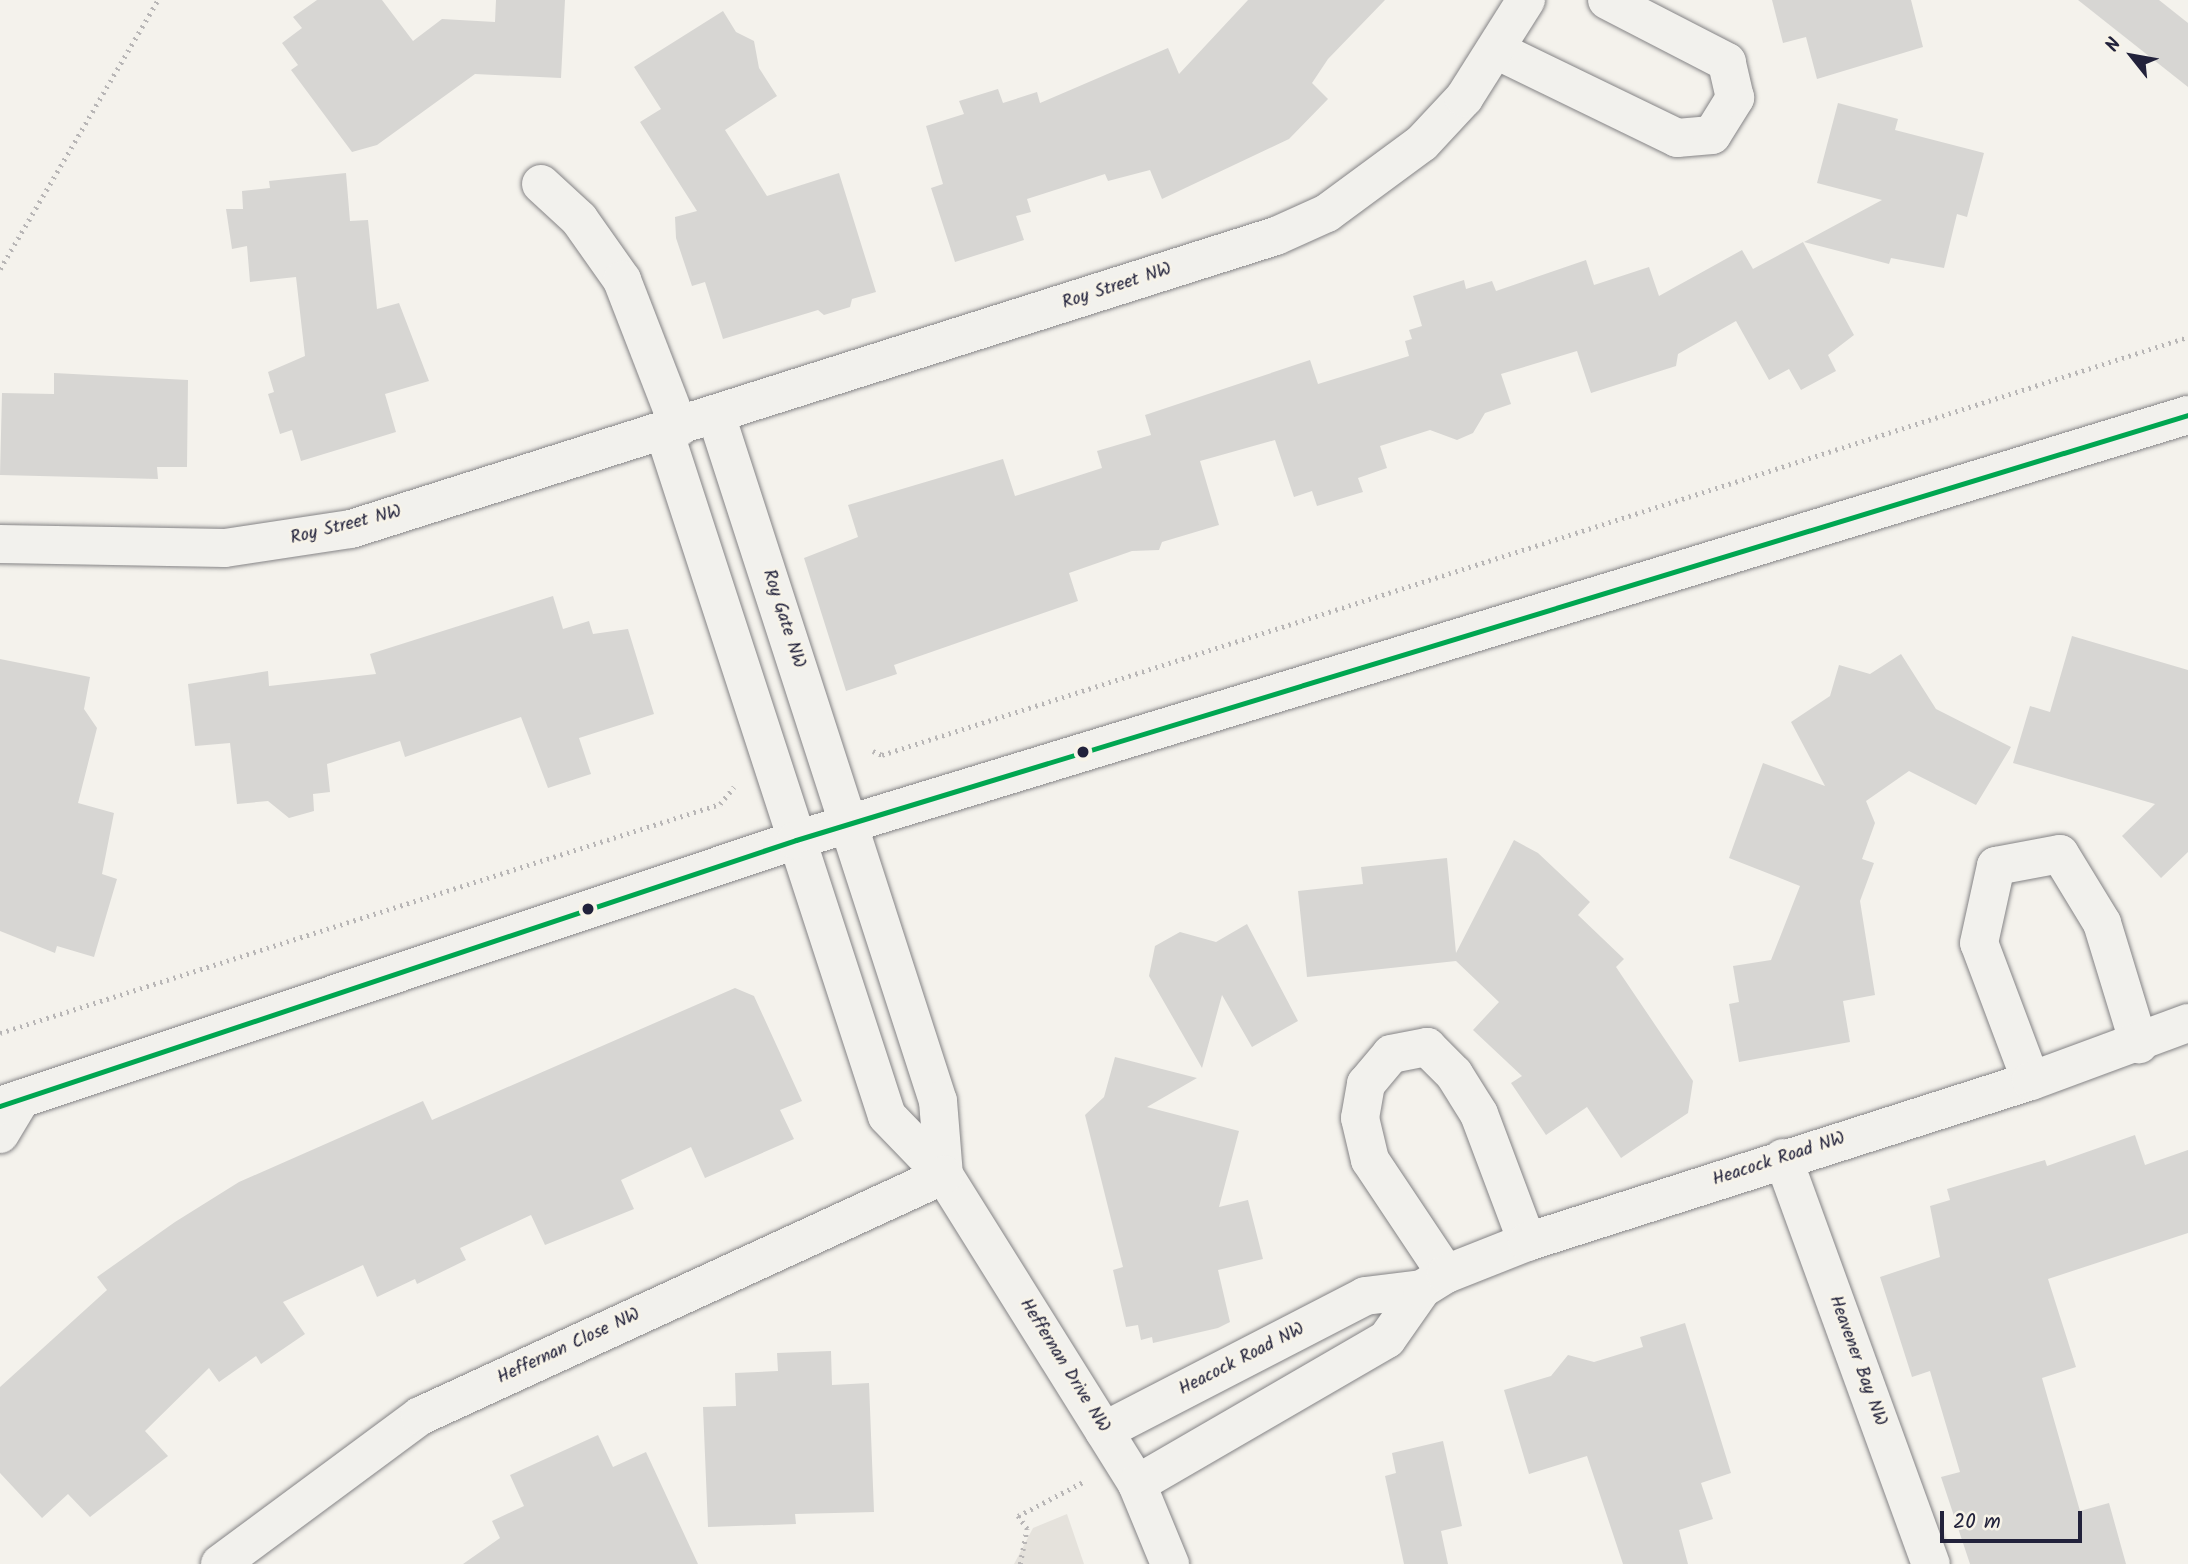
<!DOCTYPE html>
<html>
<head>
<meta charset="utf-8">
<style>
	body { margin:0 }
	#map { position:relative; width:2188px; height:1564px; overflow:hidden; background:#f4f2ec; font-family:Kalam,sans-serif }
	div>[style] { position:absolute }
	.built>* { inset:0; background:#e5e2dc }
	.building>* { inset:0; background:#d7d6d3 }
	.path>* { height:4.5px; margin-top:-2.25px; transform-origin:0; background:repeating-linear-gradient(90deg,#b8b6b6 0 2px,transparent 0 7px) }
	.roads { filter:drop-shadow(0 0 2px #858486) drop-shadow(0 0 2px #858486) }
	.minor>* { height:38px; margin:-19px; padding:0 19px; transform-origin:19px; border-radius:19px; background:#f2f1ed }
	.tertiary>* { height:38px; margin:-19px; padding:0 19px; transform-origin:19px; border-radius:19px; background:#f2f1ed }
	.bus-1>* { height:5px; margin:-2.5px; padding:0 2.5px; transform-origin:2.5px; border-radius:2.5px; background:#00a651 }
	.dots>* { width:19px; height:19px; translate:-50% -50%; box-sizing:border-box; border:4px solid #f7f3e8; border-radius:50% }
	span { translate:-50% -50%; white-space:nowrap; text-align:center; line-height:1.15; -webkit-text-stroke:5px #f7f3e8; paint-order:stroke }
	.street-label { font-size:18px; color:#22223b }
	.north { position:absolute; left:2097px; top:21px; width:70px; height:70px; -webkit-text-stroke:5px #f7f3e8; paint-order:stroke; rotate:301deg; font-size:19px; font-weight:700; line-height:28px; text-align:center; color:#22223b }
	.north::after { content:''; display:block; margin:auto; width:24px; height:32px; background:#22223b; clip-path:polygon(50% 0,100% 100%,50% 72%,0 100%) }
	.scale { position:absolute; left:1940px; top:1511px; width:142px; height:32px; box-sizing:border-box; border:4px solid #22223b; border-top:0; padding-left:9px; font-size:21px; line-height:24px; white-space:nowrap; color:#22223b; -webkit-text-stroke:5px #f7f3e8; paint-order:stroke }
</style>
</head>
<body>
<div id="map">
	<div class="built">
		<div style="clip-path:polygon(1067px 1514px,1084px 1564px,1014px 1564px,1033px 1528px)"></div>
	</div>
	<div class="building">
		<div style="clip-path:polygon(317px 0,382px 0,413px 41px,442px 19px,495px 22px,496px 0,565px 0,561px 78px,475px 74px,377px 145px,352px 152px,291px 70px,298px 65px,282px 43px,302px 28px,293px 17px)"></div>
		<div style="clip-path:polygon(1248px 0,1385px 0,1328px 59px,1312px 83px,1328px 99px,1289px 139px,1162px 199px,1150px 170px,1108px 181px,1105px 174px,1027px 199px,1031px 212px,1016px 216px,1024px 240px,955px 262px,931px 188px,943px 184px,926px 126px,964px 114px,959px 101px,998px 89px,1003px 103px,1037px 92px,1040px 103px,1168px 48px,1179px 74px)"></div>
		<div style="clip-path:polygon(1772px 0,1911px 0,1923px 47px,1817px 79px,1806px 37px,1783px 43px)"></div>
		<div style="clip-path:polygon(2078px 0,2159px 0,2188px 23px,2188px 87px)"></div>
		<div style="clip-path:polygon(723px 11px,736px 32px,754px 41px,759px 68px,777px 96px,725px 130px,767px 196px,839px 173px,876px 292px,852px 299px,850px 307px,824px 315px,818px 310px,723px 339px,705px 282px,692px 286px,676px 238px,675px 217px,697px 211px,640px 122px,661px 109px,634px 67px)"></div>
		<div style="clip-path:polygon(1838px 103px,1898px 119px,1895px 130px,1984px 153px,1967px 217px,1957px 214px,1944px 268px,1891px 258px,1889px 264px,1804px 242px,1882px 200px,1817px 183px)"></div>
		<div style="clip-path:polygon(346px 173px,350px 221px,368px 220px,377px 309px,399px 303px,429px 381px,385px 394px,396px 432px,301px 461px,292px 430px,280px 434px,268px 394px,274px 392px,268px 372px,305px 356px,296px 277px,250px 282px,247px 246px,232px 249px,226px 209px,243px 209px,242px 191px,270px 188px,269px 181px)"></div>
		<div style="clip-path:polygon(1803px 242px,1854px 335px,1828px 355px,1836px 371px,1801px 390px,1789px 369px,1769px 380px,1736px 321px,1678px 354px,1676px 366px,1591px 393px,1577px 351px,1501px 374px,1511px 404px,1485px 413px,1473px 433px,1457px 440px,1430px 430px,1380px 446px,1387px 468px,1358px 478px,1363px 492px,1317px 506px,1312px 491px,1294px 497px,1275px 440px,1200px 461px,1219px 525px,1162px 542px,1159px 550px,1132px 551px,1069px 573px,1078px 601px,894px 665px,897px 674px,846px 691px,804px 558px,858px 537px,848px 505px,1003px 459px,1015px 496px,1102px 468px,1097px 451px,1151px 435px,1145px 415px,1310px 360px,1318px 384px,1409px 356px,1405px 341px,1412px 339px,1409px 330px,1422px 326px,1413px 296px,1464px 280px,1466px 289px,1492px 281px,1496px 291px,1586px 260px,1594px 285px,1649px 267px,1659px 296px,1742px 250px,1753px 269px)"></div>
		<div style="clip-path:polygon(54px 373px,188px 380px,187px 467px,157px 467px,158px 479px,0 475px,2px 393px,54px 394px)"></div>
		<div style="clip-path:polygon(553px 596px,563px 629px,589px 621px,593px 634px,628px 629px,654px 714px,579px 738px,591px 774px,548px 788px,521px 717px,405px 757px,400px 741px,327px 764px,330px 792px,313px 794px,314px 811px,289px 818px,268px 801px,237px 804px,230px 743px,195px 746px,188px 684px,268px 671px,269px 686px,376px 674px,370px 654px)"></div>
		<div style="clip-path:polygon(2072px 636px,2188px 670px,2188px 852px,2161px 878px,2122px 836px,2155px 804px,2013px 763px,2030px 706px,2050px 712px)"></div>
		<div style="clip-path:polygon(1901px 654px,1936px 709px,2011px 747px,1976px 805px,1909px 771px,1866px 801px,1875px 823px,1862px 859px,1874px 863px,1860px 901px,1875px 995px,1843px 1001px,1850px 1042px,1739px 1062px,1729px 1004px,1739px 1002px,1733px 966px,1771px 960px,1800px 886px,1729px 858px,1763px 763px,1825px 786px,1791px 722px,1830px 696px,1839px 665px,1870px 674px)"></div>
		<div style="clip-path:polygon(0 659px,90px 677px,84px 709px,97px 728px,78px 803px,114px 813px,102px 874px,117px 879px,94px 957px,57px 946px,55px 953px,0 931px)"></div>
		<div style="clip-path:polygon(1514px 840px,1538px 853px,1590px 902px,1578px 915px,1624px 959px,1616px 967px,1693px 1081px,1688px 1113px,1621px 1158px,1587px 1107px,1546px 1135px,1511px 1083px,1522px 1076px,1473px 1030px,1499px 1002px,1456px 961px,1307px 977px,1298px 891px,1363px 884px,1361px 867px,1447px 858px,1456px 953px)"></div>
		<div style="clip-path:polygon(1247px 924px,1298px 1021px,1252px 1047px,1222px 995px,1202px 1068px,1149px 976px,1155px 946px,1180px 932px,1216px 942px)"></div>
		<div style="clip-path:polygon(735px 988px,754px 996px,802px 1101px,780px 1110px,794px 1139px,705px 1178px,691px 1147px,621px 1180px,634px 1209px,545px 1245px,531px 1215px,460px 1248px,466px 1260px,417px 1284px,415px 1279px,377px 1297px,363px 1265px,283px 1302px,305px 1334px,261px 1364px,256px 1356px,219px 1382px,209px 1368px,145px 1431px,168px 1456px,90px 1517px,68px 1494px,42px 1518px,0 1473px,0 1387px,107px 1290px,97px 1277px,175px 1222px,239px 1182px,423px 1101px,432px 1120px)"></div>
		<div style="clip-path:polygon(1115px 1057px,1197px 1078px,1147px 1107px,1239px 1131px,1219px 1207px,1248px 1200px,1263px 1259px,1218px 1270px,1230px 1322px,1218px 1328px,1153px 1343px,1152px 1337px,1141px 1340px,1138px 1325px,1126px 1327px,1113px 1270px,1123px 1267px,1085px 1115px,1104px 1097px)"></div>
		<div style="clip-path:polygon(2135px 1135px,2145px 1165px,2188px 1150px,2188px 1233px,2048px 1279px,2076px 1367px,2042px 1378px,2080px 1511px,2109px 1503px,2126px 1564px,1970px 1564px,1941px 1477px,1960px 1472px,1930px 1371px,1912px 1377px,1880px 1277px,1940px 1257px,1930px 1206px,1950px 1200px,1947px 1189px,2045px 1160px,2047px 1166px)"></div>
		<div style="clip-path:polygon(1685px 1323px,1731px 1473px,1701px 1483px,1713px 1519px,1679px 1530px,1688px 1564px,1623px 1564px,1587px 1456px,1529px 1474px,1504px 1390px,1551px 1376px,1568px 1355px,1594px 1362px,1643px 1347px,1640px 1337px)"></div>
		<div style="clip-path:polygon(831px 1351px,832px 1385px,869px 1383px,874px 1512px,795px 1514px,796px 1524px,708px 1527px,703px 1407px,736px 1406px,735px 1373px,778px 1371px,777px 1353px)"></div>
		<div style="clip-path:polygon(598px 1435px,613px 1467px,646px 1452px,698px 1564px,463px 1564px,500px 1538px,492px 1521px,524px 1506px,510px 1475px)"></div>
		<div style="clip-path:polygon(1443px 1441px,1462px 1526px,1441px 1531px,1448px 1564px,1404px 1564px,1385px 1476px,1396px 1473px,1392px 1453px)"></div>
	</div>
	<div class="path">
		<div style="left:0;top:269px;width:312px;rotate:-59.6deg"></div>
		<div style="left:873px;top:751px;width:10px;rotate:24deg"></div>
		<div style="left:882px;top:755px;width:1371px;rotate:-17.75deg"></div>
		<div style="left:0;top:1033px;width:756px;rotate:-17.64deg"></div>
		<div style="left:720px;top:804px;width:22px;rotate:-51deg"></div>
		<div style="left:1020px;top:1564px;width:36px;rotate:-79deg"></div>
		<div style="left:1027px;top:1529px;width:16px;rotate:-125deg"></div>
		<div style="left:1018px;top:1516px;width:76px;rotate:-27.6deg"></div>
	</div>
	<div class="roads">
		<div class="minor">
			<div style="left:1498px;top:51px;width:199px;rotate:25.9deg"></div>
			<div style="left:1677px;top:138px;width:35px;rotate:-5deg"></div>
			<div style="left:1712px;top:135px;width:44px;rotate:-58.1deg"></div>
			<div style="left:1735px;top:98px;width:37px;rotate:-103deg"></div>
			<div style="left:1727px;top:62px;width:135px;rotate:-152.7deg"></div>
			<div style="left:541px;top:184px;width:52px;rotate:42.6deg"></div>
			<div style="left:579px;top:219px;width:75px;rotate:54.8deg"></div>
			<div style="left:622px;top:280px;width:158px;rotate:68.8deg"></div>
			<div style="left:716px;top:415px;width:721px;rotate:72.07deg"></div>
			<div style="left:938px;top:1101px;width:74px;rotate:85.4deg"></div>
			<div style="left:664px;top:431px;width:720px;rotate:71.97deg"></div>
			<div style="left:887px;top:1116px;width:82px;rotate:46deg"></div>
			<div style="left:944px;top:1175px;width:364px;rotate:58deg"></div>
			<div style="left:1137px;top:1484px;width:87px;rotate:67.6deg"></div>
			<div style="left:0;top:544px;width:225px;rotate:1deg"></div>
			<div style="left:225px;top:548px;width:127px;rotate:-8.6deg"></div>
			<div style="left:351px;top:529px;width:970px;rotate:-17.58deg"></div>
			<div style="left:1276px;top:236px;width:56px;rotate:-24.3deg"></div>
			<div style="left:1327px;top:213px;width:118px;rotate:-36.4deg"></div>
			<div style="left:1422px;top:143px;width:62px;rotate:-47deg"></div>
			<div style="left:1464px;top:98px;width:116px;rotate:-57.7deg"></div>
			<div style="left:2031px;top:1081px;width:147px;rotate:-110.6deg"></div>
			<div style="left:1979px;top:943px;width:79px;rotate:-77.6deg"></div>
			<div style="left:1996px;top:866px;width:65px;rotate:-10.6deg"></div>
			<div style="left:2060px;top:854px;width:81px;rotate:58.7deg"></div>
			<div style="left:2102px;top:923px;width:127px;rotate:73deg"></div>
			<div style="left:0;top:1134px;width:41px;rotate:-59deg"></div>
			<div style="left:1783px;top:1158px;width:432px;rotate:70deg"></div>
			<div style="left:1446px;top:1274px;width:137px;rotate:-123.7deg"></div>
			<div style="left:1370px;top:1160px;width:43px;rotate:-103.4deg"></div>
			<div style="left:1360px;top:1118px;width:35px;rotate:-80deg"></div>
			<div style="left:1366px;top:1084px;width:39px;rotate:-50deg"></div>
			<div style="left:1391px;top:1054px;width:37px;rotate:-11deg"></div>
			<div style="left:1427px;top:1047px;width:38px;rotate:45deg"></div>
			<div style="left:1454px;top:1074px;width:47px;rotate:58deg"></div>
			<div style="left:1479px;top:1114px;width:137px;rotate:69.4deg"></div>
			<div style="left:1104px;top:1431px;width:294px;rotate:-27.3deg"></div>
			<div style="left:1365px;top:1296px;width:57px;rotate:-7deg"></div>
			<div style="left:1137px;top:1484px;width:289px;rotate:-30.1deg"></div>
			<div style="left:1387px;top:1339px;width:61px;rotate:-55deg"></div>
			<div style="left:1422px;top:1289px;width:28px;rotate:-32deg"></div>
			<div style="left:1446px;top:1274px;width:87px;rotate:-21.6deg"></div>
			<div style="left:1527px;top:1242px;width:529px;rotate:-17.72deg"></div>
			<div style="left:2031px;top:1081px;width:167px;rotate:-20.3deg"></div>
			<div style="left:220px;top:1564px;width:249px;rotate:-36.5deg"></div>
			<div style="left:420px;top:1416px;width:577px;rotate:-24.7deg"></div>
		</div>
		<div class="tertiary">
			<div style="left:0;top:1106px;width:839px;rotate:-18.48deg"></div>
			<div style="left:796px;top:840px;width:1455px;rotate:-16.98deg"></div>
		</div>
	</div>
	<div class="bus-1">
		<div style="left:0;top:1106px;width:839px;rotate:-18.48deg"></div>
		<div style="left:796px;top:840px;width:1455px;rotate:-16.98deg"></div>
	</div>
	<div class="dots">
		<div style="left:1083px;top:752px;background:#22223b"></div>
		<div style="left:588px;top:909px;background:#22223b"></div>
	</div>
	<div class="street-label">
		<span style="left:1117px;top:287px;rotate:-18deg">Roy Street NW</span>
		<span style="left:346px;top:526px;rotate:-14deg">Roy Street NW</span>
		<span style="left:783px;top:619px;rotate:72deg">Roy Gate NW</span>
		<span style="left:1779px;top:1160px;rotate:-18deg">Heacock Road NW</span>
		<span style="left:569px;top:1347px;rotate:-25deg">Heffernan Close NW</span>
		<span style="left:1242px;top:1360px;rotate:-27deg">Heacock Road NW</span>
		<span style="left:1857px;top:1361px;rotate:70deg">Heavener Bay NW</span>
		<span style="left:1064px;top:1366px;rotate:58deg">Heffernan Drive NW</span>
	</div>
	<div class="north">N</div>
	<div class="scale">20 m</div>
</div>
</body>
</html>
